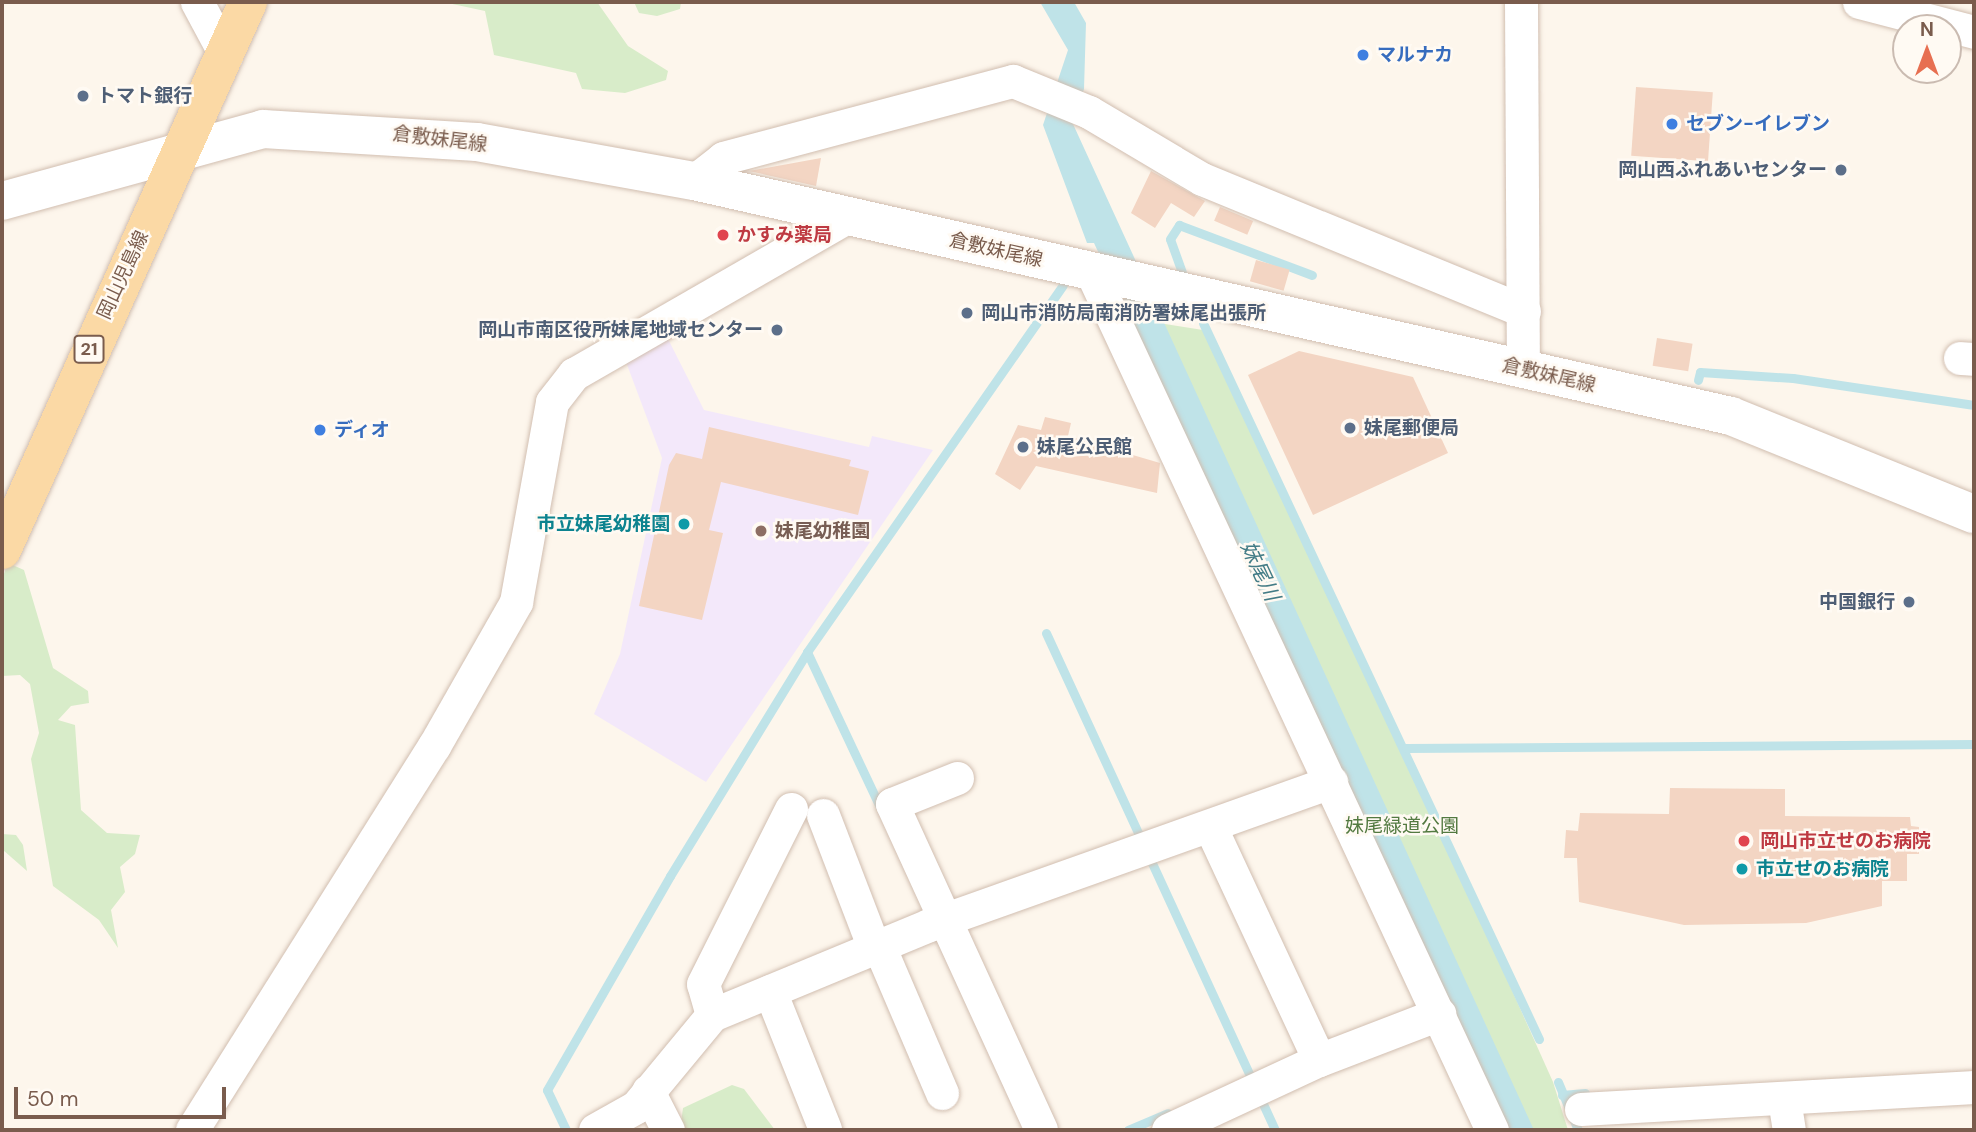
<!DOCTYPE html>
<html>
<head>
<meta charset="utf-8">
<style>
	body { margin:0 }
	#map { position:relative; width:1976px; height:1132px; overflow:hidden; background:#fdf6ec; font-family:"DM Sans","Noto Sans JP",sans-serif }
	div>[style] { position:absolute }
	.education>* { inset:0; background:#f3e8fa }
	.green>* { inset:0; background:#d8ecc9 }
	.water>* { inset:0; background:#bfe3e8 }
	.stream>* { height:9px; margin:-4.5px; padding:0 4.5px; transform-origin:4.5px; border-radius:4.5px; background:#bfe3e8 }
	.building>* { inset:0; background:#f3d5c3; transform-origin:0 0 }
	.roads { filter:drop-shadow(0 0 2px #d1beb0) drop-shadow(0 0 2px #d1beb0) }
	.minor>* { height:33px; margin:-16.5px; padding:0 16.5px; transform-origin:16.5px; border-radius:16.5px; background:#fff }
	.secondary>* { height:38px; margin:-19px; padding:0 19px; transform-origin:19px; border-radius:19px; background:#fff }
	.primary>* { height:38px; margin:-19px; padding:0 19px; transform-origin:19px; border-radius:19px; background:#fbd9a5 }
	.dots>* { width:19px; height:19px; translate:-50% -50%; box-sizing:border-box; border:4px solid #fffaf3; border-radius:50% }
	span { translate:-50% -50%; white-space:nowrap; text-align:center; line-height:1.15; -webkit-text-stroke:5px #fffaf3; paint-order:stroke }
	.shield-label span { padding:2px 5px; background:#fffaf3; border:2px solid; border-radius:5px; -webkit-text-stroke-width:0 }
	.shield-label { font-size:18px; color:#7a5c4d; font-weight:700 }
	.shop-label { font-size:19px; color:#366cbe; font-weight:700 }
	.left { translate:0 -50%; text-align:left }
	.service-label { font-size:19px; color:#4e5e75; font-weight:700 }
	.right { translate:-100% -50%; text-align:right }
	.street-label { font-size:19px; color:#7a5c4d }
	.health-label { font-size:19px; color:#be3a42; font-weight:700 }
	.culture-label { font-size:19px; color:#0d838f; font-weight:700 }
	.education-label { font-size:19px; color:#785e54; font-weight:700 }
	.park-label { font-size:19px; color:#537a41 }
	.water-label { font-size:21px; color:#437c86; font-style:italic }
	.frame { position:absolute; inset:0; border:4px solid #7a5c4d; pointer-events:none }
	.north { position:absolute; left:1892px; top:14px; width:70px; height:70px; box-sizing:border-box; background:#fffaf3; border:2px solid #cabbb1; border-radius:50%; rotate:0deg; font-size:19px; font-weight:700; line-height:28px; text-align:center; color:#7a5c4d }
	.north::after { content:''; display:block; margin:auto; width:24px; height:32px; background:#e76f51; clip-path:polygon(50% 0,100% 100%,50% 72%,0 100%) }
	.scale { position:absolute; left:14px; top:1087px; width:212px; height:32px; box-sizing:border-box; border:4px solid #7a5c4d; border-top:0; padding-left:9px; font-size:21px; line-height:24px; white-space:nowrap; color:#7a5c4d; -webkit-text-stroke:5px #fffaf3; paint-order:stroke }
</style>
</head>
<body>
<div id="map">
	<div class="education">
		<div style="clip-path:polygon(664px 331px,704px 410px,869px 447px,872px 436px,933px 450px,706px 782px,594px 714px,620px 654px,662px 458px,623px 354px)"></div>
	</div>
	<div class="green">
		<div style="clip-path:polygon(443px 2px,597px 2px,628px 46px,668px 71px,666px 80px,625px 93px,582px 89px,576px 73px,494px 55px,485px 11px)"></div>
		<div style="clip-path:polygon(634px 2px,681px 2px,680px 9px,657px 16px,639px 13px)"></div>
		<div style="clip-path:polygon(1146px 321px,1203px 330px,1442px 834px,1553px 1082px,1568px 1130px,1507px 1130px)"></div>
		<div style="clip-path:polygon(8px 563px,24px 570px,53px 668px,88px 691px,89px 703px,71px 706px,58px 720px,75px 725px,81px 810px,107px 833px,140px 835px,135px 854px,120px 867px,125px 892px,111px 910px,118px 948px,99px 920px,53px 886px,31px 759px,39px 733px,30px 684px,20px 675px,2px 676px,2px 579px)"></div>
		<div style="clip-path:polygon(2px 834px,16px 835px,23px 845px,27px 871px,3px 850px)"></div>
		<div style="clip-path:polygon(732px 1085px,744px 1089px,775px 1130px,680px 1130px,683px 1108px)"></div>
	</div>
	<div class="water">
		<div style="clip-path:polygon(1040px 2px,1074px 2px,1086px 23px,1084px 89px,1073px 124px,1534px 1130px,1505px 1130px,1094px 243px,1087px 243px,1043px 125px,1068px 50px)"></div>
	</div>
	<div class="stream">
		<div style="left:1184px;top:278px;width:41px;rotate:-109.7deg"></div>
		<div style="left:1170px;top:239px;width:17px;rotate:-57deg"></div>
		<div style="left:1179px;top:225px;width:142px;rotate:20.6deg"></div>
		<div style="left:1203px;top:323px;width:791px;rotate:64.86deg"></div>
		<div style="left:1698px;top:380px;width:8px;rotate:-76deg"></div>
		<div style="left:1700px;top:372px;width:93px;rotate:3.7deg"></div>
		<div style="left:1793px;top:378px;width:183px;rotate:8.5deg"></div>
		<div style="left:1046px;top:633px;width:547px;rotate:65.26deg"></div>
		<div style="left:807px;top:652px;width:174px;rotate:64.8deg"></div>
		<div style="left:1406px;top:748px;width:568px;rotate:-0.4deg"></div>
		<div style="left:1558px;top:1082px;width:52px;rotate:67.4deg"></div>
		<div style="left:1562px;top:1095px;width:23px;rotate:-5deg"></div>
		<div style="left:566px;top:1130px;width:44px;rotate:-115.4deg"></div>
		<div style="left:547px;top:1090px;width:247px;rotate:-60.1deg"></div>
		<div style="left:670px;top:876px;width:263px;rotate:-58.5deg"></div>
		<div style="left:807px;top:652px;width:447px;rotate:-55.1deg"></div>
		<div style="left:1128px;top:1130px;width:43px;rotate:-23deg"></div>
	</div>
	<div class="building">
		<div style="left:1636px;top:87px;width:77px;height:69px;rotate:4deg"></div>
		<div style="clip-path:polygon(821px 158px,816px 186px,749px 171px)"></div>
		<div style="clip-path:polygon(1151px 171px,1205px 201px,1194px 217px,1171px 203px,1155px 228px,1131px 213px)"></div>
		<div style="left:1220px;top:207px;width:36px;height:15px;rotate:23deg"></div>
		<div style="left:1256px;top:260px;width:35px;height:22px;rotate:16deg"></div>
		<div style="left:1657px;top:338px;width:36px;height:28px;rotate:9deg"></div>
		<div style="clip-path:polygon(1299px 351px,1413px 377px,1448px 453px,1313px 515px,1248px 375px)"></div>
		<div style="clip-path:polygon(1045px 417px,1071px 423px,1068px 436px,1160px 463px,1157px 493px,1036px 466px,1020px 490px,995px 474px,1018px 425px,1041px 430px)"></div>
		<div style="clip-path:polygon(709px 427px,851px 460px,849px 466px,869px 471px,858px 515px,721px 482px,709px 530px,723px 533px,702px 620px,639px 606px,669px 465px,676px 453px,702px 459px)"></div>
		<div style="clip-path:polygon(1670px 788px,1785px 789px,1785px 816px,1910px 817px,1911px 826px,1919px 827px,1919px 854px,1907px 854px,1907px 881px,1882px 881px,1882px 906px,1806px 923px,1684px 925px,1579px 902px,1577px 858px,1564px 858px,1566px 830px,1578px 831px,1580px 813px,1669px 814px)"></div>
	</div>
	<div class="roads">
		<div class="minor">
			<div style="left:197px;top:2px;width:61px;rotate:61.8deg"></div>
			<div style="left:1521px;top:2px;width:367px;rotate:89.7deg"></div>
			<div style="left:1859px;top:2px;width:119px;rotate:14.6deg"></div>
			<div style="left:694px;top:181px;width:37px;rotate:-38deg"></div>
			<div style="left:723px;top:158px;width:300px;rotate:-14.9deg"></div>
			<div style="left:1013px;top:81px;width:82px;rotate:22.2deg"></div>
			<div style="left:1089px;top:112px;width:131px;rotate:30.7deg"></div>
			<div style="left:1202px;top:179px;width:348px;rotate:22.3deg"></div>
			<div style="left:1091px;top:271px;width:948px;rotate:64.98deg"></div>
			<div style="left:1960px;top:358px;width:14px;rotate:4deg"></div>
			<div style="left:957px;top:778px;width:70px;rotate:158.2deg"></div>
			<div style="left:892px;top:804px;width:358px;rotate:65.4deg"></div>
			<div style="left:823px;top:815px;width:142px;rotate:69deg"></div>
			<div style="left:1210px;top:826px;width:258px;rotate:65deg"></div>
			<div style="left:879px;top:946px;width:160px;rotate:66.8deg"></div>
			<div style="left:770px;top:991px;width:149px;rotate:68.3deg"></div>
			<div style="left:712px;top:1015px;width:32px;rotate:-106deg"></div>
			<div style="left:703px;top:984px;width:196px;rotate:-63.3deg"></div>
			<div style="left:648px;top:1091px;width:44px;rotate:62.9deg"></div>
			<div style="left:1784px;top:1099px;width:31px;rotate:81deg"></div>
			<div style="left:1581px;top:1109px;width:394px;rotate:-3.2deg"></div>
			<div style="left:192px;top:1130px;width:454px;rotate:-57.8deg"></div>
			<div style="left:434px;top:746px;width:166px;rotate:-60.3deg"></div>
			<div style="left:516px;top:602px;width:203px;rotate:-79.8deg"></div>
			<div style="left:552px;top:402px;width:36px;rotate:-52deg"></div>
			<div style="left:574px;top:374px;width:315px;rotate:-29.9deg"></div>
			<div style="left:595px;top:1130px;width:47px;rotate:-29.3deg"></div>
			<div style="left:636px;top:1107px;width:119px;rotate:-50.4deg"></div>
			<div style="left:712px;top:1015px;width:235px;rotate:-22.5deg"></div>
			<div style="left:929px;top:925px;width:427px;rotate:-19.6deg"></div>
			<div style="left:1168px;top:1130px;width:166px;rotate:-24.9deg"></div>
			<div style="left:1319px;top:1060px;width:129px;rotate:-21deg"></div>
		</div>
		<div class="secondary">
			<div style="left:2px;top:201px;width:271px;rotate:-15.4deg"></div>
			<div style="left:263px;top:129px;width:214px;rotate:3.5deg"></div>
			<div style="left:477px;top:142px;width:220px;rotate:10.2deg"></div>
			<div style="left:694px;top:181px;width:1063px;rotate:12.77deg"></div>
			<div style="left:1731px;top:416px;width:262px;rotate:22deg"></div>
		</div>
		<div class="primary">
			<div style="left:2px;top:550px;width:601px;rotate:-65.82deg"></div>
		</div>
	</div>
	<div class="dots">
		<div style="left:1363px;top:55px;background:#3f7fe0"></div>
		<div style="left:83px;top:96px;background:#5c6f8a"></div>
		<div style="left:1672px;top:124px;background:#3f7fe0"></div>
		<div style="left:1841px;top:170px;background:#5c6f8a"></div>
		<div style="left:723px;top:235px;background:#e0444e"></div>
		<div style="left:967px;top:313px;background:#5c6f8a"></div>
		<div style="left:777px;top:330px;background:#5c6f8a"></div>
		<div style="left:1350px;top:428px;background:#5c6f8a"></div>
		<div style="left:320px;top:430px;background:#3f7fe0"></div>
		<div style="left:1023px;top:447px;background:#5c6f8a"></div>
		<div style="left:684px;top:524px;background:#0f9aa8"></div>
		<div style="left:761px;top:531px;background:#8d6e63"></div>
		<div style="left:1909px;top:602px;background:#5c6f8a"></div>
		<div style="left:1744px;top:841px;background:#e0444e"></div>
		<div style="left:1742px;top:869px;background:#0f9aa8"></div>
	</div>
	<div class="shield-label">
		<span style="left:89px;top:349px">21</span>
	</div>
	<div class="shop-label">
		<span class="left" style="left:1377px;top:55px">マルナカ</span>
		<span class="left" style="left:1686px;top:124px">セブン-イレブン</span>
		<span class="left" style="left:334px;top:430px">ディオ</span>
	</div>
	<div class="service-label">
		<span class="left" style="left:97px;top:96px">トマト銀行</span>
		<span class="right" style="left:1827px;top:170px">岡山西ふれあいセンター</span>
		<span class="left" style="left:981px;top:313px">岡山市消防局南消防署妹尾出張所</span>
		<span class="right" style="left:763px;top:330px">岡山市南区役所妹尾地域センター</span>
		<span class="left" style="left:1364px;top:428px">妹尾郵便局</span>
		<span class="left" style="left:1037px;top:447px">妹尾公民館</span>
		<span class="right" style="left:1895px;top:602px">中国銀行</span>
	</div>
	<div class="street-label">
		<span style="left:440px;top:139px;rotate:7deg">倉敷妹尾線</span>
		<span style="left:996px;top:250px;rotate:13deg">倉敷妹尾線</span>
		<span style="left:123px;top:275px;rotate:-65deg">岡山児島線</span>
		<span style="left:1549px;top:375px;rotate:13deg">倉敷妹尾線</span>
	</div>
	<div class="health-label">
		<span class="left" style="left:737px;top:235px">かすみ薬局</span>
		<span class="left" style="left:1760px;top:841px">岡山市立せのお病院</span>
	</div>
	<div class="culture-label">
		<span class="right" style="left:670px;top:524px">市立妹尾幼稚園</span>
		<span class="left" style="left:1756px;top:869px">市立せのお病院</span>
	</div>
	<div class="education-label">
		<span class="left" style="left:775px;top:531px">妹尾幼稚園</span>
	</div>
	<div class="park-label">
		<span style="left:1402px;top:826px">妹尾緑道公園</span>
	</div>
	<div class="water-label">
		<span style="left:1260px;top:571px;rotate:65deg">妹尾川</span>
	</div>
	<div class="frame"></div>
	<div class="north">N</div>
	<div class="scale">50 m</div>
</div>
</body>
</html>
